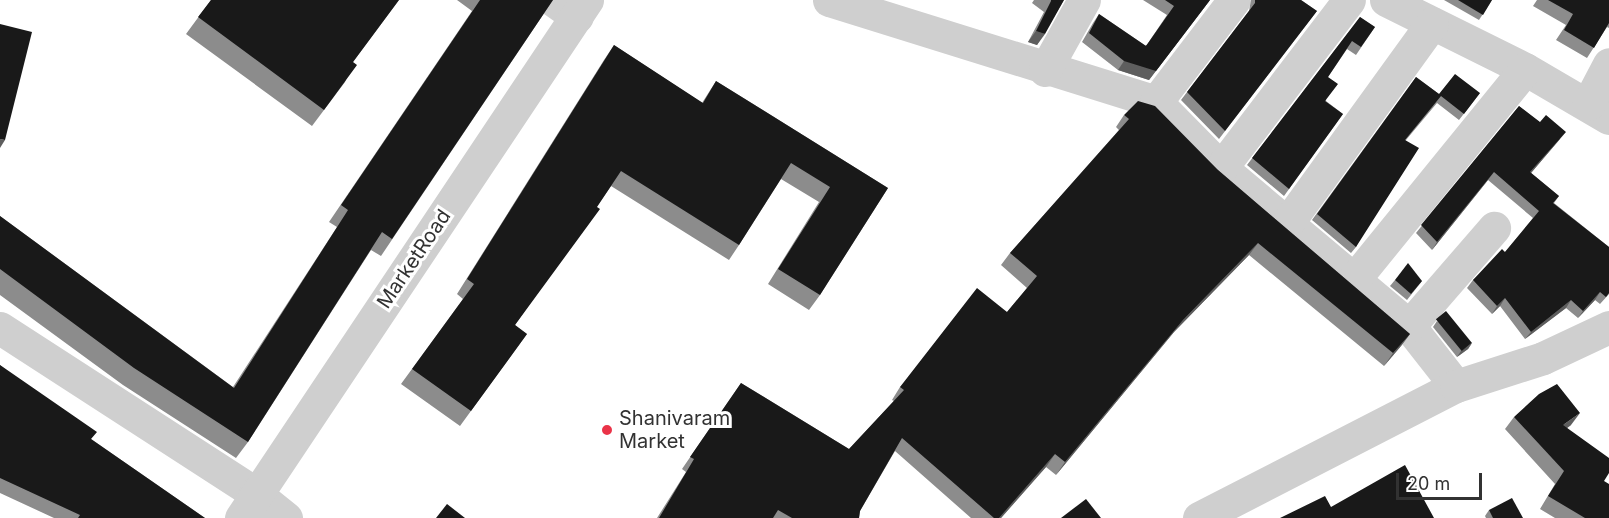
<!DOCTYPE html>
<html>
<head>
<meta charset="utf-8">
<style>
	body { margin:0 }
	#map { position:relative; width:1609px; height:518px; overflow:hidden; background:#fff; font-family:Inter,sans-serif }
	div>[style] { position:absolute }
	.minor>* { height:33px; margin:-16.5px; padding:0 16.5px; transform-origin:16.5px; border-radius:16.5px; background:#cfcfcf }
	.tertiary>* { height:33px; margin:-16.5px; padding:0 16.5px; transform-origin:16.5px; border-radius:16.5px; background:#cfcfcf }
	.wall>* { inset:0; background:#8c8c8c }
	.shaded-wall>* { inset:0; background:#5e5e5e }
	.building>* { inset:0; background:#191919; transform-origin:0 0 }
	.dots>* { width:16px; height:16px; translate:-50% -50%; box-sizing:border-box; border:3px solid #fff; border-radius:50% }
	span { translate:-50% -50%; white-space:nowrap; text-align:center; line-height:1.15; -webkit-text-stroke:6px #fff; paint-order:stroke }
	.street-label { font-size:20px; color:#323232 }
	.poi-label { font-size:20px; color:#323232 }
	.left { translate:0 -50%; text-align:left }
	.scale { position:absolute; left:1396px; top:473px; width:86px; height:27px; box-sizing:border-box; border:3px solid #323232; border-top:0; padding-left:8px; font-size:18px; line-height:21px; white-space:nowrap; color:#323232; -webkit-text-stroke:4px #fff; paint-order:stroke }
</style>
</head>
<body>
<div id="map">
	<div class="minor">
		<div style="left:553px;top:0;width:29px;rotate:35deg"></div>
		<div style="left:829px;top:0;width:343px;rotate:17.3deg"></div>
		<div style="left:1156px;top:102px;width:128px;rotate:-52.6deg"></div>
		<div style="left:1386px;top:0;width:155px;rotate:26.4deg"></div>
		<div style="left:1525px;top:69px;width:97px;rotate:30.3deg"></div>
		<div style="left:1045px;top:70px;width:80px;rotate:-60.9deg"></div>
		<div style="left:1156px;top:102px;width:93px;rotate:45.4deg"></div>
		<div style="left:1221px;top:168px;width:246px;rotate:40deg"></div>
		<div style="left:1409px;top:326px;width:76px;rotate:51.9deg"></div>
		<div style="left:1588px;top:104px;width:45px;rotate:-62.3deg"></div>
		<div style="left:1221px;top:168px;width:211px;rotate:-52.7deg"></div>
		<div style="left:1286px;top:225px;width:249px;rotate:-54.1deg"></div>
		<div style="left:1352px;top:282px;width:274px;rotate:-50.9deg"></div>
		<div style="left:1409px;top:326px;width:130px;rotate:-49.1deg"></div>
		<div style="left:0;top:328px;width:304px;rotate:32.9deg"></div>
		<div style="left:255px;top:493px;width:40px;rotate:39deg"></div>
		<div style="left:1199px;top:518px;width:289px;rotate:-27.2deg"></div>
		<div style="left:1456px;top:386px;width:91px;rotate:-17.8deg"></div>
		<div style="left:1543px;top:358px;width:73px;rotate:-25.2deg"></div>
	</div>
	<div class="tertiary">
		<div style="left:241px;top:518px;width:623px;rotate:-56.26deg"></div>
	</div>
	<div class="wall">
		<div style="clip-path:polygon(211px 0,399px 0,353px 62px,345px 82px,312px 126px,186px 34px)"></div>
		<div style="clip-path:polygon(457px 0,553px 0,381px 256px,371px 250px,248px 442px,236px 458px,123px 385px,0 295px,0 216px,233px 387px,337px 227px,329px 222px,472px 11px)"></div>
		<div style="clip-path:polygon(1034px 0,1064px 0,1037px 45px,1028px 42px,1044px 12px,1032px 3px)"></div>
		<div style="clip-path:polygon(1143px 0,1210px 0,1149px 80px,1118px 70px,1082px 42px,1093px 23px,1099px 14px,1146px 46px,1167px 15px)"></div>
		<div style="clip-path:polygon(1251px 0,1301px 0,1317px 11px,1219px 139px,1181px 100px,1249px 11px)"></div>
		<div style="clip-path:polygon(1444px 0,1492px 0,1479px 20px)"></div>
		<div style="clip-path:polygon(1537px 0,1609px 0,1609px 28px,1607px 27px,1587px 58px,1556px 40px,1566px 25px,1533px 6px)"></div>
		<div style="clip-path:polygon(1360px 17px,1375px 27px,1356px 55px,1347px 49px,1328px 77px,1326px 101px,1343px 114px,1284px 196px,1247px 165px)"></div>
		<div style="clip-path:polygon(614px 45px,702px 103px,716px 81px,888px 188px,820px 295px,809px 310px,768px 284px,819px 202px,781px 179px,739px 245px,729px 260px,611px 186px,515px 325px,527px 334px,460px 426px,401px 384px,463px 299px,457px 294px,604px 60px)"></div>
		<div style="clip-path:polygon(1416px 77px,1439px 94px,1480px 93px,1459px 120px,1437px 103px,1406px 140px,1356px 247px,1351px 253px,1312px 220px)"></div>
		<div style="clip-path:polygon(1519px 106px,1560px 139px,1531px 173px,1559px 196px,1554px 203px,1609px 247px,1609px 294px,1600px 304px,1595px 300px,1578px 318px,1566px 308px,1525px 339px,1500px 306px,1492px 314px,1467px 288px,1473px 280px,1505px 252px,1533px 218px,1488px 180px,1432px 250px,1416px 233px)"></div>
		<div style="clip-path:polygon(1124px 115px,1218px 170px,1410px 334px,1401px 346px,1384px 366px,1249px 255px,1174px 332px,1056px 475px,1046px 467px,1001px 518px,971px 518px,895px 451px,860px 511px,859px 518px,657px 518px,686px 472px,682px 469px,741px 383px,849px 449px,894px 401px,892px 400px,900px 387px,1007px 312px,1027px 288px,1001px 265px,1010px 253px,1119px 130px,1116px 127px)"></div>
		<div style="clip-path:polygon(1395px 280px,1422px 281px,1407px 300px,1390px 286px)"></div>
		<div style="clip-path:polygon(1437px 321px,1472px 343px,1468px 349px,1457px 357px,1433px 327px)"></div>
		<div style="clip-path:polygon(0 365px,91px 439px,205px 518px,54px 518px,0 493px)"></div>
		<div style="clip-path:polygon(1514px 417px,1571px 425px,1567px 428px,1604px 481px,1609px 518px,1555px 518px,1540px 509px,1555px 484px,1505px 429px)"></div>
		<div style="clip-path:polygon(1489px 510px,1523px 518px,1486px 518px,1485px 516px)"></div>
	</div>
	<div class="shaded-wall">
		<div style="clip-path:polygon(1210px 0,1149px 80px,1118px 70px,1124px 61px)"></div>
		<div style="clip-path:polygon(1036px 31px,1045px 34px,1037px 45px,1028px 42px)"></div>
		<div style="clip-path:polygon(1566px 132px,1560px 139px,1525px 180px,1530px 172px)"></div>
		<div style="clip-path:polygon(0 139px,5px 140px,0 148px)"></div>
		<div style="clip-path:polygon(1494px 172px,1488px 180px,1432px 250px,1437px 242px)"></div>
		<div style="clip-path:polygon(1258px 243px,1249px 255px,1174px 332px,1056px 475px,1065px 462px,1183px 320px)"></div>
		<div style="clip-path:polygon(1600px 292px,1595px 300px,1578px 318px,1583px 311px)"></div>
		<div style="clip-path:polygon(1505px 298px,1500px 306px,1492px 314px,1497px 306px)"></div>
		<div style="clip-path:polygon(1571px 300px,1566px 308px,1525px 339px,1531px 332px)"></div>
		<div style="clip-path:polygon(1410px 334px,1401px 346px,1384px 366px,1393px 353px)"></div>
		<div style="clip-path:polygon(1472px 343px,1468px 349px,1457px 357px,1461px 351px)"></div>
		<div style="clip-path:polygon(1580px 413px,1571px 425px,1554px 438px,1563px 425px)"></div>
		<div style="clip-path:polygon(1055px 454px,1046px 467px,1001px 518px,999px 518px)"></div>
	</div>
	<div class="building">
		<div style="clip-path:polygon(211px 0,399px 0,353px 62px,357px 65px,324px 110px,198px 17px)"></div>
		<div style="clip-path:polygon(480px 0,553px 0,392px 239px,382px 232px,248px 442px,134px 368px,0 269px,0 216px,234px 388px,348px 210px,341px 205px)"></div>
		<div style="clip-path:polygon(1051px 0,1064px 0,1045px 34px,1036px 31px,1051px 1px)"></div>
		<div style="clip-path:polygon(1165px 0,1210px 0,1156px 71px,1124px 61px,1089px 33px,1099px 14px,1146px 46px,1174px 6px)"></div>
		<div style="clip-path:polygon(1255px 0,1301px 0,1317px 11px,1225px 131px,1187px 92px,1255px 3px)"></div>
		<div style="clip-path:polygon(1458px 0,1492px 0,1483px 15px)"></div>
		<div style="clip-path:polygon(1548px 0,1609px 0,1609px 23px,1594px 48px,1564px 30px,1573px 14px)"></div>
		<div style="clip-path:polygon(1360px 17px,1375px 27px,1361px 47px,1352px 41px,1328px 77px,1338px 84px,1325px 101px,1343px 114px,1289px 189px,1252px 158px)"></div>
		<div style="clip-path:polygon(0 24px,32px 32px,5px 140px,0 139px)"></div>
		<div style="clip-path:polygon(614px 45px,703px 103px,716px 81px,888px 188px,820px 295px,778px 269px,830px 187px,791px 163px,739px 245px,621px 171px,597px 207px,600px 209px,515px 325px,527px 334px,471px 411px,412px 369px,474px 284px,467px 279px)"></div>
		<div style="clip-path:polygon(1455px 74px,1480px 93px,1464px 114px,1441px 96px,1405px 140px,1419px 148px,1356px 247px,1317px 214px,1416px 77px,1439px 94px)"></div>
		<div style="clip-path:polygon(1138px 101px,1155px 106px,1218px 170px,1410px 334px,1393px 353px,1258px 243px,1183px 320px,1065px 462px,1055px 454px,999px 518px,994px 518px,902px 438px,860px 511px,859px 518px,792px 518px,778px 510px,773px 518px,659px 518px,694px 459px,690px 457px,741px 383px,849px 449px,904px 390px,900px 387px,977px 288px,1007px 312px,1037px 276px,1010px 253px,1129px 119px,1124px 115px)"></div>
		<div style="clip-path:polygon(1519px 106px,1540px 122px,1546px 115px,1566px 132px,1530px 172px,1559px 196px,1553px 203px,1609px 247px,1609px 293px,1606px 297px,1600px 292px,1583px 311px,1571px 300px,1531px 332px,1505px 298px,1497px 306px,1473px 280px,1502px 249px,1505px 252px,1539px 211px,1494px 172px,1437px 242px,1421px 225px)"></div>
		<div style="clip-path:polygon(1408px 263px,1422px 281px,1411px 294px,1395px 280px)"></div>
		<div style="left:1446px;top:311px;width:41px;height:13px;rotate:51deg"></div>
		<div style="clip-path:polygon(0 365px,97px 432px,91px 439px,205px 518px,78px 518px,80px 515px,0 478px)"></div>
		<div style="clip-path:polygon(1557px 384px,1580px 413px,1563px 425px,1609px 458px,1609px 473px,1604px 481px,1609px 484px,1609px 518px,1585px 518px,1548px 496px,1564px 471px,1514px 417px,1539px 394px)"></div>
		<div style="clip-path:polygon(1405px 465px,1434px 518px,1280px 518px,1325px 496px,1331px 507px)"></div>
		<div style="clip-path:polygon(1512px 498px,1523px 518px,1493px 518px,1489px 510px)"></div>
		<div style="clip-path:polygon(1086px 499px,1101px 518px,1061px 518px)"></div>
		<div style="clip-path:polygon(447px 504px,465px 518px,436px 518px)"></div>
	</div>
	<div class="dots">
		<div style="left:607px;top:430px;background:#ea3348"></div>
	</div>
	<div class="street-label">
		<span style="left:414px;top:259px;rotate:-56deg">MarketRoad</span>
	</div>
	<div class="poi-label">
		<span class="left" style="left:619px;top:430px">Shanivaram<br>Market</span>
	</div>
	<div class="scale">20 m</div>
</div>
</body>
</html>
